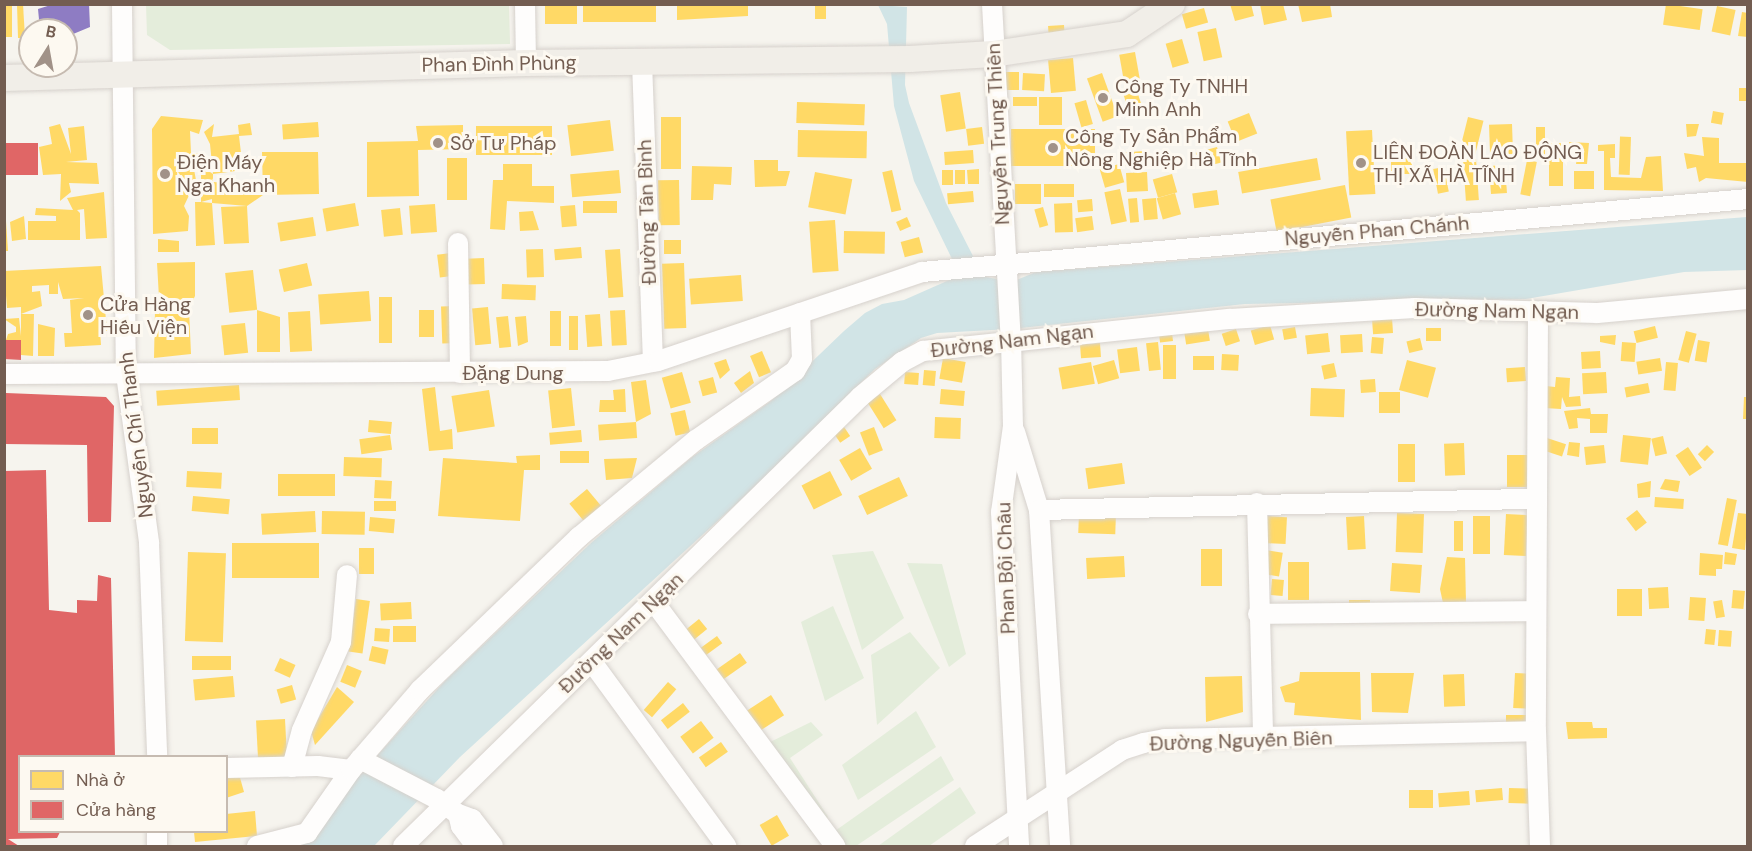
<!DOCTYPE html>
<html>
<head>
<meta charset="utf-8">
<style>
	body { margin:0 }
	#map { position:relative; width:1752px; height:851px; overflow:hidden; background:#f6f4ee; font-family:"DM Sans",sans-serif }
	div>[style] { position:absolute }
	.green>* { inset:0; background:#e4eddb }
	.water>* { inset:0; background:#d1e4e6 }
	.homes>* { inset:0; background:#ffd966; transform-origin:0 0 }
	.shops>* { inset:0; background:#e06666; transform-origin:0 0 }
	.offices>* { inset:0; background:#8e7cc3 }
	.roads { filter:drop-shadow(0 0 2px #d6d1cc) drop-shadow(0 0 2px #d6d1cc) }
	.minor>* { height:20px; margin:-10px; padding:0 10px; transform-origin:10px; border-radius:10px; background:#fefdfc }
	.major>* { height:26px; margin:-13px; padding:0 13px; transform-origin:13px; border-radius:13px; background:#f1eee8 }
	.dots>* { width:16px; height:16px; translate:-50% -50%; box-sizing:border-box; border:3px solid #fdf9f1; border-radius:50% }
	span { translate:-50% -50%; white-space:nowrap; text-align:center; line-height:1.15; -webkit-text-stroke:6px #fdf9f1; paint-order:stroke }
	.street-label { font-size:20px; color:#735d51 }
	.poi-label { font-size:20px; color:#735d51 }
	.left { translate:0 -50%; text-align:left }
	.frame { position:absolute; inset:0; border:6px solid #735d51; pointer-events:none }
	.legend { position:absolute; left:18px; top:755px; width:210px; height:78px; box-sizing:border-box; background:#fdf9f1; border:2px solid #c6bbb1; margin:0; padding:8px 10px; list-style:none; font-size:18px; color:#735d51 }
	.legend li { display:flex; align-items:center; gap:12px; height:30px }
	.legend b { width:30px; border:2px solid #c6bbb1 }
	.north { position:absolute; left:18px; top:18px; width:60px; height:60px; box-sizing:border-box; background:#fdf9f1; border:2px solid #c6bbb1; border-radius:50%; rotate:11deg; font-size:16px; font-weight:700; line-height:24px; text-align:center; color:#735d51 }
	.north::after { content:''; display:block; margin:auto; width:21px; height:27px; background:#a19288; clip-path:polygon(50% 0,100% 100%,50% 72%,0 100%) }
</style>
</head>
<body>
<div id="map">
	<div class="green">
		<div style="clip-path:polygon(146px 5px,509px 5px,510px 44px,170px 50px,147px 35px)"></div>
		<div style="clip-path:polygon(873px 551px,904px 618px,862px 650px,832px 555px)"></div>
		<div style="clip-path:polygon(907px 563px,942px 564px,966px 654px,949px 667px)"></div>
		<div style="clip-path:polygon(833px 606px,864px 678px,825px 701px,801px 622px)"></div>
		<div style="clip-path:polygon(910px 632px,940px 668px,877px 725px,871px 655px)"></div>
		<div style="clip-path:polygon(916px 711px,936px 747px,858px 800px,842px 765px)"></div>
		<div style="clip-path:polygon(811px 722px,823px 735px,790px 758px,828px 817px,811px 832px,760px 747px)"></div>
		<div style="clip-path:polygon(941px 756px,954px 780px,856px 846px,829px 846px,825px 838px)"></div>
		<div style="clip-path:polygon(960px 787px,976px 813px,929px 846px,878px 846px)"></div>
	</div>
	<div class="water">
		<div style="clip-path:polygon(878px 5px,907px 7px,905px 85px,909px 103px,946px 203px,974px 258px,953px 261px,914px 181px,894px 106px,887px 24px)"></div>
		<div style="clip-path:polygon(1747px 217px,1747px 270px,1684px 272px,1526px 299px,1245px 304px,1011px 329px,937px 333px,921px 338px,875px 369px,746px 495px,460px 757px,374px 846px,295px 846px,445px 681px,591px 543px,691px 458px,771px 401px,844px 331px,865px 313px,882px 304px,904px 300px,965px 273px,1012px 282px,1036px 272px)"></div>
	</div>
	<div class="homes">
		<div style="left:4px;top:4px;width:8px;height:33px"></div>
		<div style="clip-path:polygon(17px 4px,23px 4px,25px 38px,18px 38px)"></div>
		<div style="left:545px;top:4px;width:32px;height:20px"></div>
		<div style="left:583px;top:4px;width:73px;height:18px"></div>
		<div style="clip-path:polygon(677px 4px,748px 4px,748px 16px,677px 20px)"></div>
		<div style="clip-path:polygon(1230px 4px,1251px 4px,1254px 16px,1235px 21px)"></div>
		<div style="clip-path:polygon(1260px 4px,1283px 4px,1287px 20px,1264px 25px)"></div>
		<div style="clip-path:polygon(1298px 4px,1330px 4px,1332px 17px,1302px 22px)"></div>
		<div style="left:1666px;top:4px;width:37px;height:21px;rotate:8deg"></div>
		<div style="left:815px;top:5px;width:11px;height:14px"></div>
		<div style="left:1717px;top:6px;width:19px;height:26px;rotate:12deg"></div>
		<div style="left:1204px;top:8px;width:15px;height:23px;rotate:74deg"></div>
		<div style="clip-path:polygon(1742px 12px,1748px 13px,1748px 37px,1738px 36px)"></div>
		<div style="left:1064px;top:25px;width:13px;height:16px;rotate:86deg"></div>
		<div style="left:1216px;top:28px;width:30px;height:19px;rotate:78deg"></div>
		<div style="left:1182px;top:39px;width:25px;height:17px;rotate:74deg"></div>
		<div style="left:1135px;top:52px;width:28px;height:16px;rotate:80deg"></div>
		<div style="left:1073px;top:58px;width:33px;height:25px;rotate:85deg"></div>
		<div style="left:1004px;top:72px;width:15px;height:18px"></div>
		<div style="left:1023px;top:73px;width:22px;height:17px;rotate:3deg"></div>
		<div style="left:1102px;top:73px;width:46px;height:16px;rotate:70deg"></div>
		<div style="left:1739px;top:88px;width:9px;height:13px"></div>
		<div style="left:1137px;top:91px;width:16px;height:14px;rotate:72deg"></div>
		<div style="left:960px;top:92px;width:37px;height:20px;rotate:81deg"></div>
		<div style="left:1037px;top:97px;width:9px;height:24px;rotate:90deg"></div>
		<div style="left:1039px;top:97px;width:23px;height:28px"></div>
		<div style="left:1086px;top:100px;width:25px;height:12px;rotate:74deg"></div>
		<div style="left:797px;top:102px;width:68px;height:21px;rotate:2deg"></div>
		<div style="left:1713px;top:111px;width:11px;height:12px;rotate:10deg"></div>
		<div style="left:1249px;top:113px;width:22px;height:23px;rotate:68deg"></div>
		<div style="clip-path:polygon(161px 116px,203px 120px,199px 134px,190px 131px,191px 153px,200px 153px,200px 167px,193px 164px,198px 191px,191px 191px,184px 206px,189px 216px,188px 231px,153px 234px,152px 129px)"></div>
		<div style="left:661px;top:117px;width:20px;height:52px"></div>
		<div style="left:1468px;top:117px;width:16px;height:35px;rotate:14deg"></div>
		<div style="left:610px;top:120px;width:31px;height:43px;rotate:83deg"></div>
		<div style="left:318px;top:122px;width:15px;height:36px;rotate:86deg"></div>
		<div style="clip-path:polygon(250px 123px,252px 135px,239px 136px,243px 170px,213px 174px,210px 144px,204px 132px,214px 124px,212px 137px,239px 134px,238px 125px)"></div>
		<div style="clip-path:polygon(60px 124px,71px 154px,68px 128px,84px 126px,87px 160px,66px 162px,97px 163px,99px 184px,69px 183px,71px 192px,60px 201px,61px 174px,43px 175px,39px 147px,52px 144px,49px 127px)"></div>
		<div style="left:1512px;top:124px;width:30px;height:23px;rotate:88deg"></div>
		<div style="clip-path:polygon(1686px 124px,1699px 124px,1696px 136px,1687px 137px)"></div>
		<div style="clip-path:polygon(463px 125px,463px 149px,418px 150px,419px 196px,367px 197px,367px 142px,418px 141px,416px 126px)"></div>
		<div style="left:476px;top:126px;width:76px;height:29px"></div>
		<div style="left:982px;top:127px;width:17px;height:16px;rotate:83deg"></div>
		<div style="left:1536px;top:127px;width:9px;height:31px"></div>
		<div style="left:1011px;top:129px;width:84px;height:37px"></div>
		<div style="left:798px;top:130px;width:69px;height:27px;rotate:1deg"></div>
		<div style="left:1372px;top:130px;width:64px;height:26px;rotate:87deg"></div>
		<div style="left:1631px;top:137px;width:38px;height:11px;rotate:92deg"></div>
		<div style="clip-path:polygon(1702px 137px,1719px 138px,1719px 163px,1748px 163px,1748px 182px,1706px 178px,1699px 182px,1696px 167px,1687px 169px,1684px 153px,1704px 156px)"></div>
		<div style="clip-path:polygon(1569px 142px,1589px 143px,1587px 164px,1576px 164px,1578px 151px,1570px 150px)"></div>
		<div style="left:1549px;top:143px;width:14px;height:43px"></div>
		<div style="clip-path:polygon(1615px 144px,1615px 158px,1610px 158px,1611px 177px,1641px 178px,1646px 157px,1661px 156px,1663px 191px,1604px 190px,1604px 151px,1598px 151px,1598px 145px)"></div>
		<div style="left:1217px;top:147px;width:16px;height:22px;rotate:75deg"></div>
		<div style="left:973px;top:150px;width:13px;height:29px;rotate:86deg"></div>
		<div style="left:1391px;top:150px;width:21px;height:24px"></div>
		<div style="left:1144px;top:151px;width:13px;height:20px;rotate:86deg"></div>
		<div style="clip-path:polygon(262px 152px,318px 152px,319px 194px,263px 195px,247px 206px,249px 243px,224px 244px,221px 207px,247px 206px,212px 203px,212px 199px,201px 202px,212px 203px,215px 245px,196px 246px,195px 202px,201px 202px,201px 173px,207px 170px,213px 174px,213px 182px,257px 185px,263px 195px)"></div>
		<div style="left:447px;top:158px;width:20px;height:42px"></div>
		<div style="left:1317px;top:158px;width:22px;height:80px;rotate:80deg"></div>
		<div style="left:1476px;top:159px;width:41px;height:13px;rotate:86deg"></div>
		<div style="clip-path:polygon(754px 160px,778px 160px,778px 171px,790px 171px,786px 186px,755px 187px)"></div>
		<div style="left:1527px;top:160px;width:10px;height:35px;rotate:11deg"></div>
		<div style="clip-path:polygon(503px 164px,532px 164px,532px 186px,554px 186px,554px 203px,507px 201px,505px 230px,490px 229px,493px 180px,503px 180px)"></div>
		<div style="left:1119px;top:164px;width:19px;height:20px;rotate:74deg"></div>
		<div style="left:1505px;top:165px;width:28px;height:16px;rotate:86deg"></div>
		<div style="clip-path:polygon(692px 166px,732px 167px,731px 185px,714px 184px,713px 200px,691px 200px)"></div>
		<div style="left:1444px;top:167px;width:25px;height:11px;rotate:79deg"></div>
		<div style="clip-path:polygon(979px 169px,979px 184px,968px 184px,967px 170px)"></div>
		<div style="left:619px;top:170px;width:23px;height:49px;rotate:85deg"></div>
		<div style="left:892px;top:170px;width:41px;height:10px;rotate:77deg"></div>
		<div style="left:942px;top:170px;width:11px;height:15px"></div>
		<div style="left:955px;top:170px;width:10px;height:14px"></div>
		<div style="left:1574px;top:171px;width:20px;height:18px"></div>
		<div style="left:815px;top:172px;width:38px;height:36px;rotate:11deg"></div>
		<div style="left:1147px;top:172px;width:19px;height:21px;rotate:87deg"></div>
		<div style="left:1172px;top:174px;width:19px;height:20px;rotate:74deg"></div>
		<div style="left:679px;top:180px;width:45px;height:21px;rotate:89deg"></div>
		<div style="left:1015px;top:184px;width:26px;height:20px"></div>
		<div style="left:1044px;top:184px;width:30px;height:13px"></div>
		<div style="left:1345px;top:185px;width:33px;height:76px;rotate:79deg"></div>
		<div style="left:1120px;top:189px;width:33px;height:16px;rotate:78deg"></div>
		<div style="left:1217px;top:190px;width:15px;height:25px;rotate:82deg"></div>
		<div style="left:973px;top:191px;width:11px;height:26px;rotate:85deg"></div>
		<div style="clip-path:polygon(104px 192px,107px 238px,86px 239px,84px 209px,77px 210px,80px 213px,80px 240px,28px 240px,28px 221px,56px 221px,56px 216px,35px 215px,36px 208px,73px 210px,67px 198px)"></div>
		<div style="left:1175px;top:193px;width:22px;height:19px;rotate:74deg"></div>
		<div style="left:1137px;top:198px;width:24px;height:9px;rotate:85deg"></div>
		<div style="left:1156px;top:198px;width:21px;height:14px;rotate:85deg"></div>
		<div style="left:1092px;top:199px;width:12px;height:15px;rotate:85deg"></div>
		<div style="left:617px;top:201px;width:12px;height:34px;rotate:90deg"></div>
		<div style="left:355px;top:203px;width:23px;height:33px;rotate:80deg"></div>
		<div style="left:1072px;top:203px;width:29px;height:18px;rotate:88deg"></div>
		<div style="left:435px;top:204px;width:28px;height:26px;rotate:86deg"></div>
		<div style="left:575px;top:205px;width:21px;height:15px;rotate:85deg"></div>
		<div style="clip-path:polygon(5px 206px,8px 251px,5px 251px)"></div>
		<div style="left:1043px;top:207px;width:19px;height:9px;rotate:74deg"></div>
		<div style="left:400px;top:208px;width:27px;height:19px;rotate:84deg"></div>
		<div style="clip-path:polygon(533px 211px,539px 230px,520px 231px,519px 212px)"></div>
		<div style="clip-path:polygon(24px 216px,26px 239px,12px 241px,10px 222px)"></div>
		<div style="left:1092px;top:216px;width:14px;height:17px;rotate:82deg"></div>
		<div style="left:313px;top:217px;width:19px;height:36px;rotate:81deg"></div>
		<div style="left:907px;top:217px;width:10px;height:12px;rotate:66deg"></div>
		<div style="left:835px;top:220px;width:51px;height:26px;rotate:86deg"></div>
		<div style="left:844px;top:231px;width:41px;height:22px;rotate:1deg"></div>
		<div style="left:919px;top:237px;width:16px;height:19px;rotate:75deg"></div>
		<div style="clip-path:polygon(158px 239px,179px 241px,179px 252px,158px 252px)"></div>
		<div style="left:664px;top:240px;width:17px;height:14px"></div>
		<div style="left:581px;top:247px;width:11px;height:27px;rotate:85deg"></div>
		<div style="left:543px;top:249px;width:28px;height:17px;rotate:88deg"></div>
		<div style="left:620px;top:249px;width:48px;height:15px;rotate:86deg"></div>
		<div style="left:451px;top:253px;width:23px;height:14px;rotate:83deg"></div>
		<div style="left:484px;top:258px;width:26px;height:18px;rotate:88deg"></div>
		<div style="clip-path:polygon(195px 262px,195px 296px,189px 309px,191px 354px,154px 358px,155px 310px,159px 298px,157px 263px)"></div>
		<div style="left:307px;top:263px;width:23px;height:29px;rotate:77deg"></div>
		<div style="left:684px;top:263px;width:65px;height:22px;rotate:88deg"></div>
		<div style="clip-path:polygon(101px 266px,107px 331px,100px 331px,101px 345px,65px 347px,64px 333px,72px 333px,70px 300px,84px 298px,63px 299px,58px 282px,58px 294px,49px 294px,49px 285px,32px 286px,32px 292px,40px 291px,42px 306px,21px 314px,34px 314px,33px 356px,21px 355px,21px 340px,6px 340px,8px 334px,16px 332px,16px 327px,4px 319px,19px 318px,21px 336px,21px 307px,7px 308px,4px 271px)"></div>
		<div style="left:253px;top:270px;width:40px;height:28px;rotate:84deg"></div>
		<div style="left:741px;top:275px;width:26px;height:52px;rotate:86deg"></div>
		<div style="left:502px;top:284px;width:34px;height:15px;rotate:2deg"></div>
		<div style="left:369px;top:291px;width:30px;height:51px;rotate:86deg"></div>
		<div style="left:379px;top:297px;width:13px;height:46px"></div>
		<div style="left:456px;top:306px;width:37px;height:15px;rotate:88deg"></div>
		<div style="left:488px;top:307px;width:37px;height:16px;rotate:85deg"></div>
		<div style="clip-path:polygon(257px 310px,280px 317px,280px 352px,257px 352px)"></div>
		<div style="left:419px;top:310px;width:15px;height:27px"></div>
		<div style="left:625px;top:310px;width:35px;height:15px;rotate:87deg"></div>
		<div style="left:310px;top:311px;width:40px;height:22px;rotate:87deg"></div>
		<div style="left:550px;top:311px;width:11px;height:35px"></div>
		<div style="left:600px;top:314px;width:32px;height:15px;rotate:86deg"></div>
		<div style="left:508px;top:316px;width:31px;height:12px;rotate:84deg"></div>
		<div style="clip-path:polygon(526px 316px,528px 342px,518px 346px,515px 317px)"></div>
		<div style="left:569px;top:316px;width:9px;height:34px"></div>
		<div style="left:1392px;top:318px;width:15px;height:20px;rotate:86deg"></div>
		<div style="left:245px;top:323px;width:30px;height:24px;rotate:84deg"></div>
		<div style="clip-path:polygon(38px 324px,55px 328px,54px 356px,38px 356px)"></div>
		<div style="left:1270px;top:325px;width:15px;height:20px;rotate:74deg"></div>
		<div style="left:1655px;top:326px;width:12px;height:22px;rotate:76deg"></div>
		<div style="left:1295px;top:327px;width:11px;height:13px;rotate:80deg"></div>
		<div style="left:1426px;top:328px;width:15px;height:13px"></div>
		<div style="left:1208px;top:329px;width:12px;height:24px;rotate:81deg"></div>
		<div style="left:1236px;top:329px;width:13px;height:15px;rotate:72deg"></div>
		<div style="left:1686px;top:331px;width:11px;height:30px;rotate:15deg"></div>
		<div style="left:1172px;top:333px;width:8px;height:13px;rotate:83deg"></div>
		<div style="left:1328px;top:333px;width:19px;height:23px;rotate:84deg"></div>
		<div style="left:1362px;top:334px;width:18px;height:22px;rotate:87deg"></div>
		<div style="clip-path:polygon(1616px 335px,1615px 345px,1600px 342px,1600px 336px)"></div>
		<div style="left:1372px;top:337px;width:12px;height:16px;rotate:5deg"></div>
		<div style="left:1420px;top:338px;width:12px;height:14px;rotate:76deg"></div>
		<div style="left:1698px;top:340px;width:12px;height:21px;rotate:9deg"></div>
		<div style="left:1158px;top:342px;width:28px;height:12px;rotate:84deg"></div>
		<div style="left:1622px;top:342px;width:14px;height:19px;rotate:4deg"></div>
		<div style="left:1100px;top:343px;width:14px;height:20px;rotate:86deg"></div>
		<div style="left:1163px;top:345px;width:13px;height:34px"></div>
		<div style="left:1137px;top:347px;width:24px;height:20px;rotate:83deg"></div>
		<div style="left:762px;top:351px;width:23px;height:13px;rotate:67deg"></div>
		<div style="left:1600px;top:351px;width:17px;height:19px;rotate:87deg"></div>
		<div style="left:1222px;top:354px;width:17px;height:16px;rotate:3deg"></div>
		<div style="left:1193px;top:356px;width:21px;height:14px"></div>
		<div style="left:943px;top:358px;width:23px;height:21px;rotate:10deg"></div>
		<div style="left:1660px;top:358px;width:13px;height:24px;rotate:81deg"></div>
		<div style="clip-path:polygon(726px 359px,730px 370px,720px 379px,714px 363px)"></div>
		<div style="left:1114px;top:360px;width:19px;height:22px;rotate:74deg"></div>
		<div style="left:1407px;top:360px;width:30px;height:31px;rotate:15deg"></div>
		<div style="left:1091px;top:362px;width:22px;height:33px;rotate:80deg"></div>
		<div style="left:1666px;top:362px;width:12px;height:28px;rotate:5deg"></div>
		<div style="left:1334px;top:363px;width:14px;height:13px;rotate:78deg"></div>
		<div style="left:1525px;top:367px;width:14px;height:19px;rotate:86deg"></div>
		<div style="left:924px;top:370px;width:12px;height:15px;rotate:5deg"></div>
		<div style="clip-path:polygon(750px 371px,754px 383px,741px 393px,734px 383px)"></div>
		<div style="left:682px;top:372px;width:32px;height:21px;rotate:74deg"></div>
		<div style="left:905px;top:372px;width:14px;height:12px;rotate:4deg"></div>
		<div style="left:1606px;top:372px;width:21px;height:24px;rotate:87deg"></div>
		<div style="left:713px;top:377px;width:16px;height:15px;rotate:75deg"></div>
		<div style="clip-path:polygon(1556px 377px,1570px 378px,1569px 397px,1580px 396px,1581px 406px,1566px 407px,1562px 397px,1561px 409px,1544px 408px,1546px 386px,1555px 387px)"></div>
		<div style="left:1375px;top:379px;width:13px;height:15px;rotate:86deg"></div>
		<div style="clip-path:polygon(646px 380px,651px 414px,636px 422px,631px 382px)"></div>
		<div style="left:1648px;top:383px;width:10px;height:24px;rotate:79deg"></div>
		<div style="left:239px;top:385px;width:15px;height:83px;rotate:86deg"></div>
		<div style="clip-path:polygon(435px 387px,440px 431px,452px 429px,453px 449px,429px 451px,422px 389px)"></div>
		<div style="left:571px;top:388px;width:38px;height:23px;rotate:84deg"></div>
		<div style="left:1311px;top:388px;width:34px;height:28px;rotate:2deg"></div>
		<div style="clip-path:polygon(625px 389px,626px 412px,599px 412px,600px 400px,614px 400px,613px 390px)"></div>
		<div style="left:941px;top:389px;width:24px;height:15px;rotate:5deg"></div>
		<div style="left:489px;top:390px;width:37px;height:38px;rotate:81deg"></div>
		<div style="left:1379px;top:392px;width:21px;height:21px"></div>
		<div style="left:880px;top:394px;width:31px;height:15px;rotate:58deg"></div>
		<div style="clip-path:polygon(1744px 397px,1748px 397px,1748px 419px,1743px 419px)"></div>
		<div style="clip-path:polygon(1590px 408px,1591px 414px,1608px 414px,1607px 433px,1590px 433px,1590px 419px,1577px 418px,1578px 428px,1569px 429px,1564px 411px)"></div>
		<div style="left:685px;top:410px;width:23px;height:15px;rotate:77deg"></div>
		<div style="left:935px;top:417px;width:26px;height:21px;rotate:2deg"></div>
		<div style="left:369px;top:420px;width:23px;height:12px;rotate:5deg"></div>
		<div style="left:636px;top:422px;width:16px;height:38px;rotate:86deg"></div>
		<div style="left:844px;top:427px;width:11px;height:12px;rotate:56deg"></div>
		<div style="left:874px;top:427px;width:25px;height:15px;rotate:69deg"></div>
		<div style="left:192px;top:428px;width:26px;height:16px"></div>
		<div style="left:581px;top:430px;width:12px;height:32px;rotate:85deg"></div>
		<div style="left:390px;top:435px;width:15px;height:31px;rotate:82deg"></div>
		<div style="left:1623px;top:435px;width:28px;height:27px;rotate:6deg"></div>
		<div style="left:1663px;top:436px;width:18px;height:12px;rotate:77deg"></div>
		<div style="left:1547px;top:438px;width:20px;height:13px;rotate:18deg"></div>
		<div style="clip-path:polygon(1569px 442px,1580px 443px,1579px 457px,1567px 455px)"></div>
		<div style="left:1464px;top:443px;width:32px;height:20px;rotate:88deg"></div>
		<div style="left:1398px;top:444px;width:17px;height:38px"></div>
		<div style="left:1604px;top:445px;width:18px;height:20px;rotate:84deg"></div>
		<div style="left:1707px;top:445px;width:10px;height:13px;rotate:45deg"></div>
		<div style="left:1688px;top:447px;width:25px;height:15px;rotate:56deg"></div>
		<div style="left:860px;top:448px;width:24px;height:24px;rotate:60deg"></div>
		<div style="left:560px;top:451px;width:29px;height:12px"></div>
		<div style="clip-path:polygon(540px 455px,540px 470px,524px 470px,520px 521px,438px 516px,443px 458px,517px 463px,516px 456px)"></div>
		<div style="left:1507px;top:455px;width:22px;height:32px"></div>
		<div style="left:344px;top:457px;width:38px;height:19px;rotate:2deg"></div>
		<div style="clip-path:polygon(637px 458px,632px 478px,606px 480px,604px 459px)"></div>
		<div style="left:1122px;top:463px;width:21px;height:37px;rotate:82deg"></div>
		<div style="left:187px;top:471px;width:35px;height:16px;rotate:3deg"></div>
		<div style="left:830px;top:471px;width:27px;height:32px;rotate:63deg"></div>
		<div style="left:335px;top:474px;width:22px;height:57px;rotate:90deg"></div>
		<div style="left:899px;top:477px;width:21px;height:45px;rotate:65deg"></div>
		<div style="clip-path:polygon(1665px 479px,1680px 481px,1678px 492px,1660px 489px)"></div>
		<div style="left:375px;top:480px;width:17px;height:18px;rotate:3deg"></div>
		<div style="clip-path:polygon(1651px 481px,1650px 497px,1638px 498px,1637px 484px)"></div>
		<div style="left:587px;top:489px;width:25px;height:23px;rotate:50deg"></div>
		<div style="left:193px;top:496px;width:37px;height:15px;rotate:5deg"></div>
		<div style="left:1655px;top:497px;width:29px;height:10px;rotate:4deg"></div>
		<div style="left:1727px;top:498px;width:10px;height:47px;rotate:11deg"></div>
		<div style="left:374px;top:501px;width:22px;height:10px"></div>
		<div style="left:1637px;top:510px;width:16px;height:14px;rotate:52deg"></div>
		<div style="left:315px;top:511px;width:21px;height:54px;rotate:87deg"></div>
		<div style="left:322px;top:511px;width:43px;height:23px;rotate:1deg"></div>
		<div style="left:1079px;top:512px;width:37px;height:21px;rotate:2deg"></div>
		<div style="left:1397px;top:513px;width:27px;height:39px;rotate:2deg"></div>
		<div style="clip-path:polygon(1738px 513px,1748px 514px,1745px 550px,1732px 548px)"></div>
		<div style="left:1506px;top:514px;width:22px;height:41px;rotate:3deg"></div>
		<div style="left:1265px;top:516px;width:22px;height:27px;rotate:3deg"></div>
		<div style="left:1364px;top:516px;width:33px;height:18px;rotate:87deg"></div>
		<div style="left:1473px;top:516px;width:17px;height:38px"></div>
		<div style="left:370px;top:517px;width:25px;height:14px;rotate:5deg"></div>
		<div style="left:1454px;top:521px;width:9px;height:30px"></div>
		<div style="left:232px;top:543px;width:87px;height:35px"></div>
		<div style="left:359px;top:548px;width:15px;height:26px"></div>
		<div style="left:1201px;top:549px;width:21px;height:37px"></div>
		<div style="left:1265px;top:550px;width:18px;height:24px;rotate:9deg"></div>
		<div style="left:188px;top:552px;width:38px;height:89px;rotate:2deg"></div>
		<div style="clip-path:polygon(1725px 552px,1737px 554px,1735px 565px,1724px 564px)"></div>
		<div style="clip-path:polygon(1700px 553px,1723px 555px,1722px 569px,1716px 569px,1716px 576px,1699px 575px)"></div>
		<div style="left:1124px;top:556px;width:21px;height:38px;rotate:87deg"></div>
		<div style="clip-path:polygon(1447px 557px,1465px 558px,1466px 603px,1443px 603px,1440px 589px)"></div>
		<div style="left:1288px;top:562px;width:21px;height:38px"></div>
		<div style="left:1392px;top:563px;width:30px;height:28px;rotate:4deg"></div>
		<div style="left:1272px;top:579px;width:12px;height:16px;rotate:5deg"></div>
		<div style="left:1668px;top:587px;width:21px;height:20px;rotate:87deg"></div>
		<div style="left:1617px;top:589px;width:25px;height:27px"></div>
		<div style="left:1733px;top:590px;width:12px;height:18px;rotate:5deg"></div>
		<div style="left:1690px;top:597px;width:16px;height:23px;rotate:4deg"></div>
		<div style="left:356px;top:599px;width:14px;height:53px;rotate:8deg"></div>
		<div style="left:1349px;top:600px;width:21px;height:8px"></div>
		<div style="left:1722px;top:600px;width:17px;height:9px;rotate:80deg"></div>
		<div style="left:411px;top:602px;width:17px;height:31px;rotate:87deg"></div>
		<div style="left:699px;top:619px;width:13px;height:23px;rotate:51deg"></div>
		<div style="left:416px;top:626px;width:16px;height:23px;rotate:90deg"></div>
		<div style="left:375px;top:628px;width:15px;height:13px;rotate:4deg"></div>
		<div style="left:1706px;top:629px;width:10px;height:15px;rotate:6deg"></div>
		<div style="left:1719px;top:630px;width:13px;height:16px;rotate:4deg"></div>
		<div style="left:717px;top:636px;width:9px;height:20px;rotate:54deg"></div>
		<div style="left:372px;top:646px;width:17px;height:15px;rotate:13deg"></div>
		<div style="left:740px;top:653px;width:12px;height:36px;rotate:55deg"></div>
		<div style="left:231px;top:656px;width:14px;height:39px;rotate:90deg"></div>
		<div style="left:280px;top:658px;width:17px;height:14px;rotate:24deg"></div>
		<div style="left:347px;top:665px;width:16px;height:18px;rotate:22deg"></div>
		<div style="clip-path:polygon(1300px 672px,1360px 672px,1361px 720px,1294px 715px,1295px 703px,1285px 702px,1280px 687px,1299px 681px)"></div>
		<div style="clip-path:polygon(1371px 673px,1414px 673px,1408px 713px,1372px 712px)"></div>
		<div style="left:1515px;top:673px;width:17px;height:35px;rotate:3deg"></div>
		<div style="left:1464px;top:674px;width:32px;height:21px;rotate:88deg"></div>
		<div style="left:233px;top:676px;width:21px;height:40px;rotate:85deg"></div>
		<div style="clip-path:polygon(1242px 676px,1243px 712px,1206px 722px,1205px 677px)"></div>
		<div style="left:668px;top:682px;width:11px;height:37px;rotate:41deg"></div>
		<div style="left:292px;top:685px;width:15px;height:16px;rotate:74deg"></div>
		<div style="clip-path:polygon(337px 687px,354px 702px,315px 745px,311px 731px)"></div>
		<div style="left:771px;top:695px;width:24px;height:32px;rotate:57deg"></div>
		<div style="left:683px;top:703px;width:11px;height:28px;rotate:52deg"></div>
		<div style="left:1506px;top:715px;width:21px;height:11px"></div>
		<div style="left:285px;top:719px;width:39px;height:29px;rotate:87deg"></div>
		<div style="left:701px;top:721px;width:21px;height:26px;rotate:53deg"></div>
		<div style="clip-path:polygon(1566px 722px,1592px 722px,1593px 728px,1607px 728px,1607px 738px,1568px 739px)"></div>
		<div style="left:721px;top:742px;width:12px;height:27px;rotate:55deg"></div>
		<div style="clip-path:polygon(239px 774px,244px 792px,226px 798px,226px 778px)"></div>
		<div style="left:1502px;top:788px;width:12px;height:27px;rotate:85deg"></div>
		<div style="left:1509px;top:788px;width:23px;height:15px;rotate:2deg"></div>
		<div style="left:1409px;top:790px;width:24px;height:18px"></div>
		<div style="left:1469px;top:791px;width:14px;height:31px;rotate:86deg"></div>
		<div style="clip-path:polygon(255px 811px,257px 836px,195px 842px,194px 832px,226px 832px,226px 814px)"></div>
		<div style="left:777px;top:815px;width:24px;height:20px;rotate:60deg"></div>
	</div>
	<div class="shops">
		<div style="left:4px;top:143px;width:34px;height:32px"></div>
		<div style="clip-path:polygon(6px 340px,21px 340px,21px 360px,4px 359px)"></div>
		<div style="clip-path:polygon(6px 393px,106px 397px,114px 406px,111px 522px,88px 522px,87px 445px,4px 444px)"></div>
		<div style="clip-path:polygon(46px 470px,49px 610px,77px 613px,77px 600px,97px 601px,98px 575px,111px 578px,115px 756px,20px 756px,20px 832px,60px 832px,57px 838px,8px 839px,19px 846px,4px 846px,4px 471px)"></div>
	</div>
	<div class="offices">
		<div style="clip-path:polygon(54px 4px,89px 4px,90px 27px,66px 37px,66px 30px,40px 30px,38px 9px)"></div>
	</div>
	<div class="roads">
		<div class="minor">
			<div style="left:122px;top:4px;width:370px;rotate:89.4deg"></div>
			<div style="left:126px;top:374px;width:171px;rotate:82.2deg"></div>
			<div style="left:149px;top:543px;width:213px;rotate:87.8deg"></div>
			<div style="left:525px;top:4px;width:59px;rotate:89deg"></div>
			<div style="left:992px;top:4px;width:336px;rotate:86.8deg"></div>
			<div style="left:1011px;top:339px;width:87px;rotate:88.7deg"></div>
			<div style="left:1013px;top:426px;width:87px;rotate:97.9deg"></div>
			<div style="left:1001px;top:512px;width:334px;rotate:86.9deg"></div>
			<div style="left:642px;top:62px;width:300px;rotate:87.9deg"></div>
			<div style="left:458px;top:243px;width:130px;rotate:89.1deg"></div>
			<div style="left:1538px;top:313px;width:418px;rotate:90.3deg"></div>
			<div style="left:1536px;top:731px;width:115px;rotate:88deg"></div>
			<div style="left:4px;top:374px;width:604px;rotate:-0.28deg"></div>
			<div style="left:608px;top:371px;width:51px;rotate:-11.3deg"></div>
			<div style="left:658px;top:361px;width:279px;rotate:-18.6deg"></div>
			<div style="left:922px;top:272px;width:829px;rotate:-5.05deg"></div>
			<div style="left:1015px;top:432px;width:82px;rotate:72.9deg"></div>
			<div style="left:1039px;top:510px;width:337px;rotate:86.4deg"></div>
			<div style="left:1257px;top:503px;width:237px;rotate:88.5deg"></div>
			<div style="left:1039px;top:510px;width:498px;rotate:-1.3deg"></div>
			<div style="left:654px;top:602px;width:304px;rotate:53.4deg"></div>
			<div style="left:1258px;top:614px;width:278px;rotate:-0.6deg"></div>
			<div style="left:592px;top:662px;width:228px;rotate:53.9deg"></div>
			<div style="left:360px;top:759px;width:87px;rotate:27.5deg"></div>
			<div style="left:437px;top:799px;width:26px;rotate:36deg"></div>
			<div style="left:292px;top:767px;width:38px;rotate:-75deg"></div>
			<div style="left:302px;top:730px;width:96px;rotate:-66.1deg"></div>
			<div style="left:341px;top:642px;width:67px;rotate:-84.9deg"></div>
			<div style="left:226px;top:768px;width:92px;rotate:-1.2deg"></div>
			<div style="left:318px;top:766px;width:33px;rotate:7deg"></div>
			<div style="left:157px;top:846px;width:14px;rotate:-90deg"></div>
			<div style="left:257px;top:846px;width:52px;rotate:-14.6deg"></div>
			<div style="left:307px;top:833px;width:77px;rotate:-55.1deg"></div>
			<div style="left:351px;top:770px;width:106px;rotate:-49.2deg"></div>
			<div style="left:420px;top:690px;width:221px;rotate:-43.9deg"></div>
			<div style="left:579px;top:537px;width:152px;rotate:-39.7deg"></div>
			<div style="left:696px;top:440px;width:121px;rotate:-34.9deg"></div>
			<div style="left:795px;top:371px;width:14px;rotate:-60deg"></div>
			<div style="left:802px;top:359px;width:46px;rotate:-92.5deg"></div>
			<div style="left:403px;top:846px;width:641px;rotate:-44.49deg"></div>
			<div style="left:860px;top:397px;width:55px;rotate:-39.8deg"></div>
			<div style="left:902px;top:362px;width:24px;rotate:-28deg"></div>
			<div style="left:923px;top:351px;width:309px;rotate:-6deg"></div>
			<div style="left:1230px;top:319px;width:185px;rotate:-3.4deg"></div>
			<div style="left:1415px;top:308px;width:182px;rotate:1.6deg"></div>
			<div style="left:1597px;top:313px;width:152px;rotate:-5.3deg"></div>
			<div style="left:476px;top:846px;width:25px;rotate:-127deg"></div>
			<div style="left:461px;top:826px;width:12px;rotate:-104deg"></div>
			<div style="left:458px;top:814px;width:15px;rotate:20deg"></div>
			<div style="left:472px;top:819px;width:34px;rotate:52deg"></div>
			<div style="left:975px;top:846px;width:176px;rotate:-33.1deg"></div>
			<div style="left:1122px;top:750px;width:22px;rotate:-18deg"></div>
			<div style="left:1143px;top:743px;width:22px;rotate:-10deg"></div>
			<div style="left:1165px;top:739px;width:371px;rotate:-1.2deg"></div>
		</div>
		<div class="major">
			<div style="left:4px;top:78px;width:522px;rotate:-1.65deg"></div>
			<div style="left:526px;top:63px;width:384px;rotate:-0.6deg"></div>
			<div style="left:910px;top:59px;width:83px;rotate:-3.4deg"></div>
			<div style="left:993px;top:54px;width:135px;rotate:-8.5deg"></div>
			<div style="left:1127px;top:34px;width:54px;rotate:-33.7deg"></div>
		</div>
	</div>
	<div class="dots">
		<div style="left:1103px;top:98px;background:#a19288"></div>
		<div style="left:438px;top:143px;background:#a19288"></div>
		<div style="left:1053px;top:148px;background:#a19288"></div>
		<div style="left:1361px;top:163px;background:#a19288"></div>
		<div style="left:165px;top:174px;background:#a19288"></div>
		<div style="left:88px;top:315px;background:#a19288"></div>
	</div>
	<div class="street-label">
		<span style="left:499px;top:64px;rotate:-1deg">Phan Đình Phùng</span>
		<span style="left:998px;top:134px;rotate:-93deg">Nguyễn Trung Thiên</span>
		<span style="left:647px;top:212px;rotate:-92deg">Đường Tân Bình</span>
		<span style="left:1377px;top:231px;rotate:-5deg">Nguyễn Phan Chánh</span>
		<span style="left:1497px;top:311px;rotate:1deg">Đường Nam Ngạn</span>
		<span style="left:1012px;top:341px;rotate:-7deg">Đường Nam Ngạn</span>
		<span style="left:513px;top:373px">Đặng Dung</span>
		<span style="left:136px;top:435px;rotate:-97deg">Nguyễn Chí Thanh</span>
		<span style="left:1006px;top:568px;rotate:-92deg">Phan Bội Châu</span>
		<span style="left:621px;top:633px;rotate:-44deg">Đường Nam Ngạn</span>
		<span style="left:1241px;top:741px;rotate:-2deg">Đường Nguyễn Biên</span>
	</div>
	<div class="poi-label">
		<span class="left" style="left:1115px;top:98px">Công Ty TNHH<br>Minh Anh</span>
		<span class="left" style="left:1065px;top:148px">Công Ty Sản Phẩm<br>Nông Nghiệp Hà Tĩnh</span>
		<span class="left" style="left:450px;top:143px">Sở Tư Pháp</span>
		<span class="left" style="left:1373px;top:164px">LIÊN ĐOÀN LAO ĐỘNG<br>THỊ XÃ HÀ TĨNH</span>
		<span class="left" style="left:177px;top:174px">Điện Máy<br>Nga Khanh</span>
		<span class="left" style="left:100px;top:316px">Cửa Hàng<br>Hiếu Viện</span>
	</div>
	<div class="frame"></div>
	<ul class="legend">
	<li><b style="height:16px;background:#ffd966"></b>Nhà ở</li>
	<li><b style="height:16px;background:#e06666"></b>Cửa hàng</li>
	</ul>
	<div class="north">B</div>
</div>
</body>
</html>
